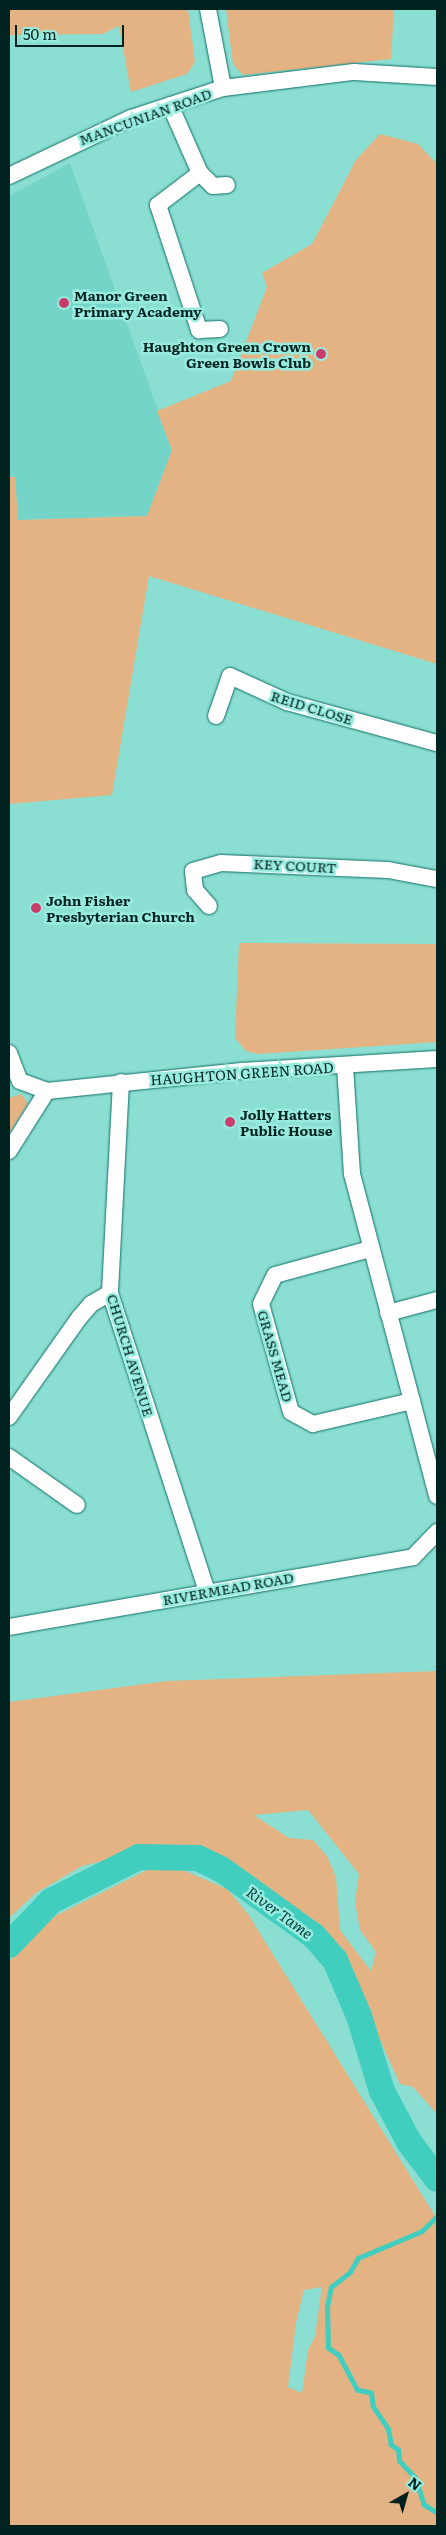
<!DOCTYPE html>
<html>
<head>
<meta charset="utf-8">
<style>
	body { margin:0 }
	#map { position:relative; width:446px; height:2535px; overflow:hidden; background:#8bded2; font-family:Literata,serif }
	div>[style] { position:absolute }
	.built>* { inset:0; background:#75d4c8 }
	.green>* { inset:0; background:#e4b384 }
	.stream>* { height:4.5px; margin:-2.25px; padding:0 2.25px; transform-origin:2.25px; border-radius:2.25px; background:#41cebf }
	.river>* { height:26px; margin:-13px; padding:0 13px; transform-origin:13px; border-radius:13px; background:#41cebf }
	.roads { filter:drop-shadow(0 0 1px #107067) drop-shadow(0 0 1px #107067) }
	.minor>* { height:16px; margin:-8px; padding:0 8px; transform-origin:8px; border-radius:8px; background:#fff }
	.dots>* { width:14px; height:14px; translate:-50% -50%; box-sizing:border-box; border:2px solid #98ebdf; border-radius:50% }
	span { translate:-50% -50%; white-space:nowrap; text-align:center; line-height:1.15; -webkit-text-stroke:5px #98ebdf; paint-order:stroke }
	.street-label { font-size:14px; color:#00231f }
	.poi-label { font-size:14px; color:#00231f; font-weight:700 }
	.left { translate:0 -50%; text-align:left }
	.right { translate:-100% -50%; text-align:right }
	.water-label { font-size:15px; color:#00413b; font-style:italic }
	.frame { position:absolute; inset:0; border:10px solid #00231f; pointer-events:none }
	.north { position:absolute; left:381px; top:2470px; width:50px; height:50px; -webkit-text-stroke:4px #98ebdf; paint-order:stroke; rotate:38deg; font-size:14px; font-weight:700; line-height:20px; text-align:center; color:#00231f }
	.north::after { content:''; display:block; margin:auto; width:18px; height:22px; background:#00231f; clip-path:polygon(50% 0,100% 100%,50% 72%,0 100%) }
	.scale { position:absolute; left:15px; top:25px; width:109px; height:22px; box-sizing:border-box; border:2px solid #00231f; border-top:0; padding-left:6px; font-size:15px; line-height:18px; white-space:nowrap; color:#00231f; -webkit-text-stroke:4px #98ebdf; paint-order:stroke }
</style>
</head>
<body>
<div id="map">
	<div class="built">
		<div style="clip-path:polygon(70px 163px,172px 450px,147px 516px,18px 520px,15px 477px,9px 477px,9px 196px)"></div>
	</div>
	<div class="green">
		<div style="clip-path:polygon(9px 9px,188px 9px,195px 62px,187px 74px,131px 92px,119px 26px,103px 34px,9px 35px)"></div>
		<div style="clip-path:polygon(226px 9px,394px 9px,391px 59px,243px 75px,233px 64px)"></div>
		<div style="clip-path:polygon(380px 134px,418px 144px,437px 164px,437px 664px,149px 576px,112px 795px,9px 804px,9px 477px,15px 477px,18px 520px,147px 516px,172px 450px,157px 411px,231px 381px,267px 287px,262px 273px,312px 244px,356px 160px)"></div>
		<div style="clip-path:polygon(239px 943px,437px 944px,437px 1042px,258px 1054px,246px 1051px,235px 1038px)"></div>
		<div style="clip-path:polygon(21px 1094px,28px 1103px,9px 1133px,9px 1098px)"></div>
		<div style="clip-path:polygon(evenodd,437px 1671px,437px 2114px,413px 2087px,400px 2084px,343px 1958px,281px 1903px,201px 1849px,172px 1845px,82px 1866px,36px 1893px,9px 1918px,9px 1702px,167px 1681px,437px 1671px,308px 1810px,359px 1874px,355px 1902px,360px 1930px,376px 1952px,371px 1971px,340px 1930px,336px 1877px,327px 1856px,313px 1840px,289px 1838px,254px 1815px,308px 1810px)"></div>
		<div style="clip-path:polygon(evenodd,155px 1866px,176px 1867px,227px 1889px,248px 1914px,437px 2219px,437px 2526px,9px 2526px,9px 1962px,27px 1938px,57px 1915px,155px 1866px,322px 2287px,315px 2336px,308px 2350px,302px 2393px,288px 2387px,296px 2323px,304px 2290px,322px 2287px)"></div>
	</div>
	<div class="stream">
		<div style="left:437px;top:2513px;width:15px;rotate:-148deg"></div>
		<div style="left:424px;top:2505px;width:28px;rotate:-108deg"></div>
		<div style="left:415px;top:2478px;width:23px;rotate:-133deg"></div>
		<div style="left:399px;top:2461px;width:11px;rotate:-95deg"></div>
		<div style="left:398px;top:2450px;width:9px;rotate:-144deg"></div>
		<div style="left:391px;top:2445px;width:16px;rotate:-101deg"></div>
		<div style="left:388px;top:2429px;width:27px;rotate:-124deg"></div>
		<div style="left:373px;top:2407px;width:14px;rotate:-98deg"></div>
		<div style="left:371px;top:2393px;width:14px;rotate:-168deg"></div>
		<div style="left:357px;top:2390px;width:40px;rotate:-118deg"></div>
		<div style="left:338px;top:2355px;width:12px;rotate:-145deg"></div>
		<div style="left:328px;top:2348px;width:41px;rotate:-91.4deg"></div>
		<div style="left:327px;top:2307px;width:20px;rotate:-79deg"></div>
		<div style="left:331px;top:2287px;width:24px;rotate:-38deg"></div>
		<div style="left:350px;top:2272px;width:16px;rotate:-60deg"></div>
		<div style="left:358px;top:2258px;width:69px;rotate:-22.9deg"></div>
		<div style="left:422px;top:2231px;width:21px;rotate:-45deg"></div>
	</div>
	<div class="river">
		<div style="left:9px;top:1945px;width:61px;rotate:-46.3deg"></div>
		<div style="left:51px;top:1901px;width:98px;rotate:-26.6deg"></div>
		<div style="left:139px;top:1857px;width:59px;rotate:1deg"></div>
		<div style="left:198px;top:1858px;width:25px;rotate:26deg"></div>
		<div style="left:221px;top:1869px;width:115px;rotate:35.8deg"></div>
		<div style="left:314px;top:1936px;width:32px;rotate:49deg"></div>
		<div style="left:335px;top:1960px;width:61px;rotate:66.8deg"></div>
		<div style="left:359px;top:2016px;width:78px;rotate:73deg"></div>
		<div style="left:382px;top:2091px;width:58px;rotate:62.1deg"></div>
		<div style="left:409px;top:2142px;width:46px;rotate:52.9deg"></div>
	</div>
	<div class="roads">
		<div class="minor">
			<div style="left:208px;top:9px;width:80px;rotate:79.2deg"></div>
			<div style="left:170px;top:105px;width:74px;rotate:66.2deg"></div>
			<div style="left:200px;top:173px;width:18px;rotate:45deg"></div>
			<div style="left:213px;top:186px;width:14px;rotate:-4deg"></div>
			<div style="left:200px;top:173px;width:53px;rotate:142.7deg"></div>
			<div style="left:158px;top:205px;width:132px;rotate:71.8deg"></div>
			<div style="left:199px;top:330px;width:21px;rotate:-3deg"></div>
			<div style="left:9px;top:176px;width:135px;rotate:-25.4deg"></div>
			<div style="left:131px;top:118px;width:97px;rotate:-18.1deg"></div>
			<div style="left:223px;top:88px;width:132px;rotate:-7deg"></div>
			<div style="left:354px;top:72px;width:83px;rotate:3.4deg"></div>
			<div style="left:216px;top:716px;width:42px;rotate:-70.7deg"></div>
			<div style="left:230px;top:676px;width:63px;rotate:24.5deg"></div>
			<div style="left:287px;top:702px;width:156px;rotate:15.3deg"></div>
			<div style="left:209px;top:906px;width:21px;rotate:-131deg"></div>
			<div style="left:195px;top:890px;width:19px;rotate:-96deg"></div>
			<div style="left:193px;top:871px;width:29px;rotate:-16deg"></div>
			<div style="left:221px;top:863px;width:167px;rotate:2.4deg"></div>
			<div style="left:388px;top:870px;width:50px;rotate:10.4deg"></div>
			<div style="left:9px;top:1053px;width:30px;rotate:69deg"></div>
			<div style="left:20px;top:1081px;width:29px;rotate:20deg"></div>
			<div style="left:47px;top:1091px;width:196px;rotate:-5.9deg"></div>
			<div style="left:242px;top:1071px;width:195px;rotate:-3.5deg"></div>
			<div style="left:345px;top:1066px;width:108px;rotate:86.3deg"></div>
			<div style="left:352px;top:1174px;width:333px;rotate:75.2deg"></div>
			<div style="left:121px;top:1082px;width:211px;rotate:93deg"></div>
			<div style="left:110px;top:1293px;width:313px;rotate:72deg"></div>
			<div style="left:9px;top:1151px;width:71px;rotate:-57.7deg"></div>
			<div style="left:370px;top:1249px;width:98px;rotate:164.7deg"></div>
			<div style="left:275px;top:1275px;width:32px;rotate:116deg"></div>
			<div style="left:261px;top:1304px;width:112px;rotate:74.5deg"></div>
			<div style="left:291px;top:1412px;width:25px;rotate:29deg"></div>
			<div style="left:313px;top:1424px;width:102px;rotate:-13.1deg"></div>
			<div style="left:388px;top:1313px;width:51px;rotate:-14.9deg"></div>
			<div style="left:9px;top:1417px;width:121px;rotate:-54.7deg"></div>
			<div style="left:79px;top:1318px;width:18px;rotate:-49deg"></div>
			<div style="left:91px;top:1304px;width:22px;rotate:-30deg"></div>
			<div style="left:9px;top:1457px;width:83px;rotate:35.2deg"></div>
			<div style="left:9px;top:1627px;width:410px;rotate:-9.8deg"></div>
			<div style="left:413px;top:1557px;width:35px;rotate:-46deg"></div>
		</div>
	</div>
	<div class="dots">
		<div style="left:64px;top:303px;background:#c93c6b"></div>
		<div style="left:321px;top:354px;background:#c93c6b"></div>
		<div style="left:36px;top:908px;background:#c93c6b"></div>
		<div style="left:230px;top:1122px;background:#c93c6b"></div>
	</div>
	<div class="street-label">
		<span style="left:145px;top:116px;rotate:-20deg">MANCUNIAN ROAD</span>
		<span style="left:312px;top:707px;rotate:17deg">REID CLOSE</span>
		<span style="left:295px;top:865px;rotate:3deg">KEY COURT</span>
		<span style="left:242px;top:1073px;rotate:-4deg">HAUGHTON GREEN ROAD</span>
		<span style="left:131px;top:1355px;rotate:73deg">CHURCH AVENUE</span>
		<span style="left:276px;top:1356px;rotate:74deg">GRASS MEAD</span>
		<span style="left:228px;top:1588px;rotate:-10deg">RIVERMEAD ROAD</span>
	</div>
	<div class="poi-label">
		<span class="left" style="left:74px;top:303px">Manor Green<br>Primary Academy</span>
		<span class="right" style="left:311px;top:354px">Haughton Green Crown<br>Green Bowls Club</span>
		<span class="left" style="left:46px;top:908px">John Fisher<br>Presbyterian Church</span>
		<span class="left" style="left:240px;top:1122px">Jolly Hatters<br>Public House</span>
	</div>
	<div class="water-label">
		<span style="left:280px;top:1912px;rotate:36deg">River Tame</span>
	</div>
	<div class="frame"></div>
	<div class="north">N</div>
	<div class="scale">50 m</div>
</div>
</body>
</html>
